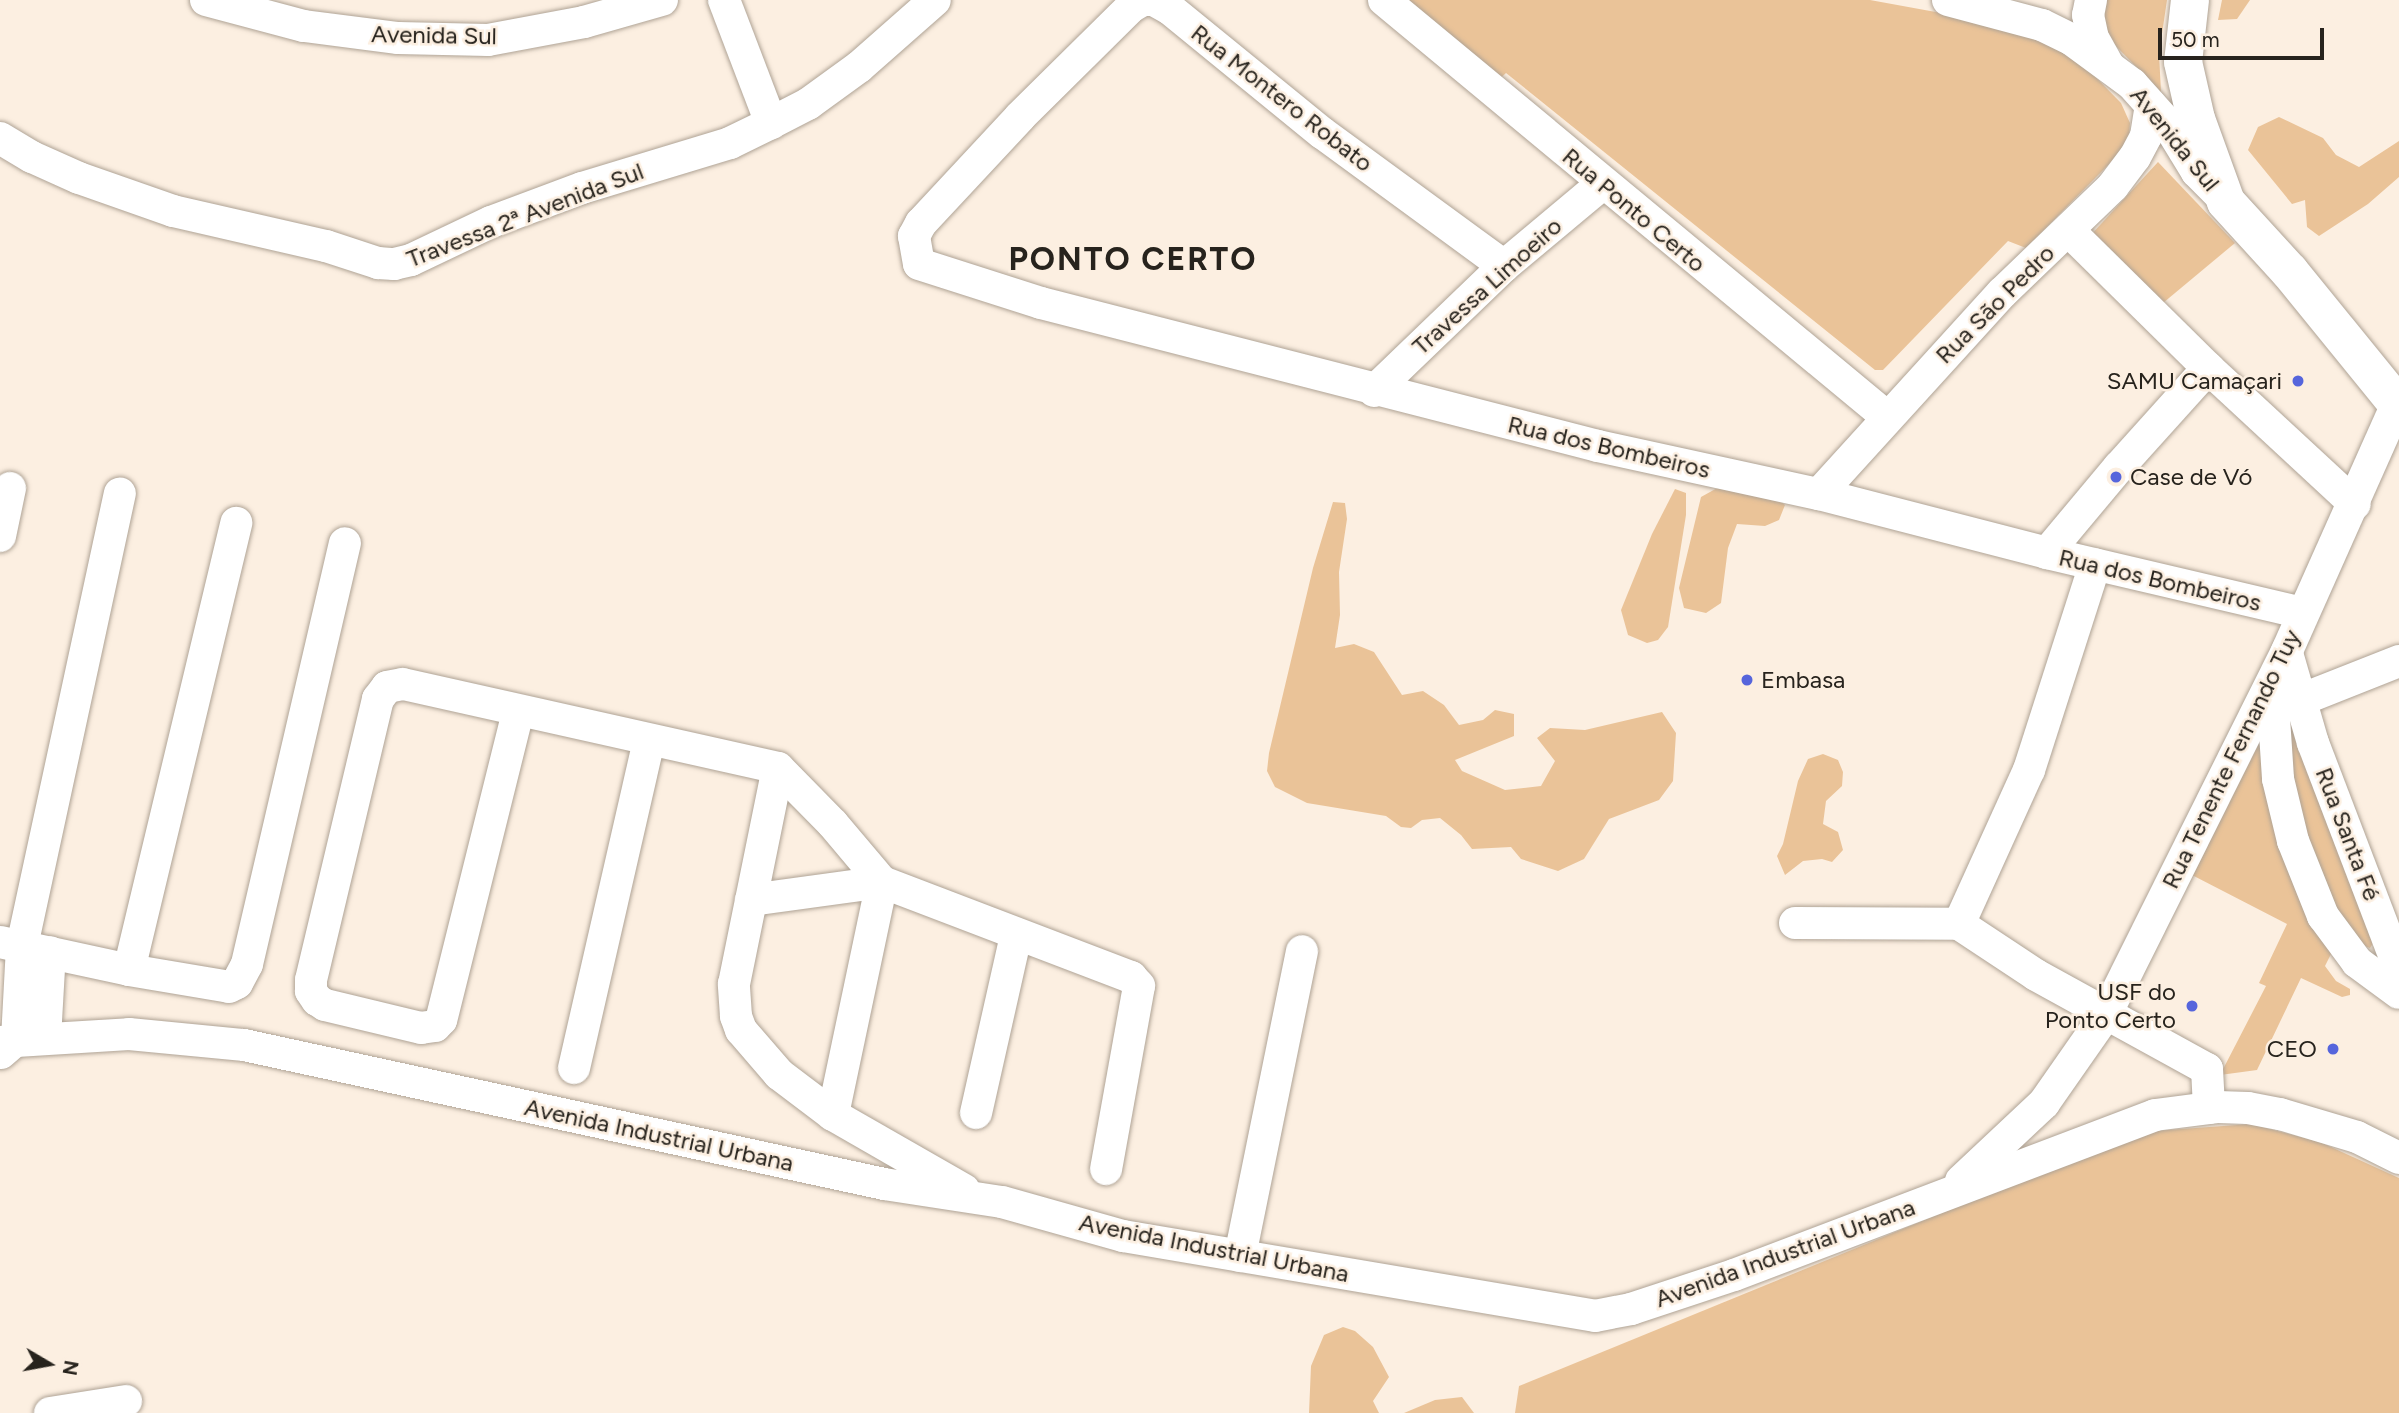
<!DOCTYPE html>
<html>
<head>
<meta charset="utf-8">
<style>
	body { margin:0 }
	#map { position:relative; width:2399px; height:1413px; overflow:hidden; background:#fcefe1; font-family:Figtree,sans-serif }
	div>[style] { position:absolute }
	.green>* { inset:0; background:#eac398 }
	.roads { filter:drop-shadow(0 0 2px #afa395) drop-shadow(0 0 2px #afa395) }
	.minor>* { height:32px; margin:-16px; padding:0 16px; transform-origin:16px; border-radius:16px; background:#fff }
	.major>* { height:38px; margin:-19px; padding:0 19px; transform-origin:19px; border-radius:19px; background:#fff }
	.dots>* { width:19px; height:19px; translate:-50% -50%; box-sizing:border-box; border:4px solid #fcefe1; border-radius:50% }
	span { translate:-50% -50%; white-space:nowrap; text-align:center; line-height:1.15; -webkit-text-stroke:5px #fcefe1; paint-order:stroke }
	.street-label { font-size:24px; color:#27231d }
	.poi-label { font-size:24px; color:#27231d }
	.right { translate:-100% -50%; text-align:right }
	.left { translate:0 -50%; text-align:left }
	.district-label { font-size:32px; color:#27231d; font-weight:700; letter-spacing:2px }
	.north { position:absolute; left:14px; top:1329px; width:70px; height:70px; -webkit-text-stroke:5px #fcefe1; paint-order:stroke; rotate:100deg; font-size:19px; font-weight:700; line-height:28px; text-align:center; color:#27231d }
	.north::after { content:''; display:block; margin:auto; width:24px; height:32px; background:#27231d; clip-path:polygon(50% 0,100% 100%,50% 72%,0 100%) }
	.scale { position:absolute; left:2158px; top:28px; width:166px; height:32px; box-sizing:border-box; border:4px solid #27231d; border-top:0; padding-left:9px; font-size:21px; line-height:24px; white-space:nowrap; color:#27231d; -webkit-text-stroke:5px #fcefe1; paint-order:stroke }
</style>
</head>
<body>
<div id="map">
	<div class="green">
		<div style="clip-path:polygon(1397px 0,1870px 0,2034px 30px,2070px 51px,2121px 103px,2130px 123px,2129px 138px,2116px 157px,2026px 248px,2008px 241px,1883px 370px,1875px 370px,1506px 73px,1494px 84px)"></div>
		<div style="clip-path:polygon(2105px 0,2167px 0,2159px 54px,2161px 92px,2107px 37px,2099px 17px)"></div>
		<div style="clip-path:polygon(2222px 0,2250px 0,2237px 19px,2218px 20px)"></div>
		<div style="clip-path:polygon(2279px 117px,2323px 138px,2336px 155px,2359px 167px,2399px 141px,2399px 177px,2368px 204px,2319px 236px,2307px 227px,2305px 200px,2292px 204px,2248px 150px,2258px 127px)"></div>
		<div style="clip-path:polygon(2158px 162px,2235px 243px,2163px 303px,2089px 237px)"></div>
		<div style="clip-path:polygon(1728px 482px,1765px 488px,1785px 505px,1779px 520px,1765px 526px,1737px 524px,1728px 548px,1721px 603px,1706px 613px,1684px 608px,1679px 588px,1701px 497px)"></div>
		<div style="clip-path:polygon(1675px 489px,1686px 493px,1686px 515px,1668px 627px,1658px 640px,1647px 643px,1628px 635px,1621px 610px,1652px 534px)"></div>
		<div style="clip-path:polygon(1333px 502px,1345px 503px,1347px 519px,1339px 572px,1340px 615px,1335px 648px,1354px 644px,1374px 652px,1402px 695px,1423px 691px,1444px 705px,1459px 725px,1483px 720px,1495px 710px,1514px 714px,1514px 736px,1455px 760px,1462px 771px,1505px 790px,1541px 786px,1555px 761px,1537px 738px,1550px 728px,1585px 730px,1662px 712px,1676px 733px,1673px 781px,1659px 800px,1609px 819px,1584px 859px,1558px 871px,1521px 859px,1511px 847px,1472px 849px,1461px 835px,1440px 818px,1422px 820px,1411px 828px,1401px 827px,1386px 816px,1307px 803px,1275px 787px,1267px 771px,1269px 753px,1313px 568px)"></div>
		<div style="clip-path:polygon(2266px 713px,2291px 713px,2373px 943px,2370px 948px,2359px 944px,2334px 948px,2325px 966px,2336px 981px,2350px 989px,2350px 995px,2342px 997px,2301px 978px,2257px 1070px,2220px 1075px,2266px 986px,2259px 983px,2287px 924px,2190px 874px)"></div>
		<div style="clip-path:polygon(1823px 754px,1838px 760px,1843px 772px,1842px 786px,1826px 801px,1823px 824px,1838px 832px,1843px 850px,1832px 862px,1822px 859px,1803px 861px,1785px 875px,1777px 856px,1783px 844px,1798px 781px,1808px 759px)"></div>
		<div style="clip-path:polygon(2251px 1124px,2320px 1142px,2399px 1178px,2399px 1413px,1515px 1413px,1519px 1386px,2140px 1132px)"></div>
		<div style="clip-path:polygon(1343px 1327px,1355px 1331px,1373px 1347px,1389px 1377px,1373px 1401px,1379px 1413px,1309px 1413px,1311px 1366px,1324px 1335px)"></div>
		<div style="clip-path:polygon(1462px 1397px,1474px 1413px,1404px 1413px,1435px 1400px)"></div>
	</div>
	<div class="roads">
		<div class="minor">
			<div style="left:206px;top:0;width:101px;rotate:14.9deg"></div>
			<div style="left:304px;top:26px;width:95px;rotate:7.3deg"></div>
			<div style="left:398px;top:38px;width:90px;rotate:1.3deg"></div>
			<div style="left:488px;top:40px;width:98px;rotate:-10.6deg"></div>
			<div style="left:584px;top:22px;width:81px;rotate:-15.8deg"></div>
			<div style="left:724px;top:0;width:132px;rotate:69.1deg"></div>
			<div style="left:1384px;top:0;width:653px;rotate:39.66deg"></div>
			<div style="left:1948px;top:0;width:97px;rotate:14.9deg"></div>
			<div style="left:2042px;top:25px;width:32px;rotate:26deg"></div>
			<div style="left:2071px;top:39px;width:76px;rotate:36.4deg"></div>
			<div style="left:2132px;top:84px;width:52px;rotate:48.1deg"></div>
			<div style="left:2167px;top:123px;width:57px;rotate:58.5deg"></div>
			<div style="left:2197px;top:172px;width:33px;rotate:45deg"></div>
			<div style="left:2091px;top:0;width:15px;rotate:101deg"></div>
			<div style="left:2088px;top:15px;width:24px;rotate:78deg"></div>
			<div style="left:2093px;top:38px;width:31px;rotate:61deg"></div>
			<div style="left:0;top:138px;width:37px;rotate:31deg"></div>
			<div style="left:32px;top:157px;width:51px;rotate:24.1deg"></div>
			<div style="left:79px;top:178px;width:100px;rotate:19.3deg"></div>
			<div style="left:173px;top:211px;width:157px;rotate:12.9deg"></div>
			<div style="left:326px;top:246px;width:55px;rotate:18.1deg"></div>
			<div style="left:378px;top:263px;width:16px;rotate:4deg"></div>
			<div style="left:394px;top:264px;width:17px;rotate:-13deg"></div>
			<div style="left:411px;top:260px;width:89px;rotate:-25.4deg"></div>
			<div style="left:491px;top:222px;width:97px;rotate:-20.5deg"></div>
			<div style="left:582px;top:188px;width:155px;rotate:-16.9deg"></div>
			<div style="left:730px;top:143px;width:46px;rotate:-26deg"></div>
			<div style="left:771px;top:123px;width:42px;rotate:-27.2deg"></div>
			<div style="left:808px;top:104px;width:63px;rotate:-36deg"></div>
			<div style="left:859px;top:67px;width:101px;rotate:-41.4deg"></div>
			<div style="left:2069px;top:231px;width:195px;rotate:44.6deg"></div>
			<div style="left:2208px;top:368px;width:200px;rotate:42.8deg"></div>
			<div style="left:1504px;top:266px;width:225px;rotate:-143.8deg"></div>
			<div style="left:1322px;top:133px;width:196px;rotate:-140.8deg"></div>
			<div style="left:1170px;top:9px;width:18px;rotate:-151deg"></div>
			<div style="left:1154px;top:0;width:11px;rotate:180deg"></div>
			<div style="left:1143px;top:0;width:14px;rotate:150deg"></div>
			<div style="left:1131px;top:7px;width:156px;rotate:135.3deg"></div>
			<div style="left:1020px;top:117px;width:145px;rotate:133deg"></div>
			<div style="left:921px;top:223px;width:15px;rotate:118deg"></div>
			<div style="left:914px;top:236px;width:28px;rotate:80deg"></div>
			<div style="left:919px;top:264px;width:128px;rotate:17.7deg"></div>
			<div style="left:1041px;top:303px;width:575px;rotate:14.4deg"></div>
			<div style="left:1598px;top:446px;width:226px;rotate:12.3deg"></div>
			<div style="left:1819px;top:494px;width:236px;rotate:14.5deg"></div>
			<div style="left:2047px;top:553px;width:262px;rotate:13.2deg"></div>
			<div style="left:1374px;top:391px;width:180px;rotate:-43.9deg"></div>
			<div style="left:1504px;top:266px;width:128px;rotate:-39.9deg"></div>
			<div style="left:1819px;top:494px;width:272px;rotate:-47.7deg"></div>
			<div style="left:2002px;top:293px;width:154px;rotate:-43.9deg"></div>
			<div style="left:2113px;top:186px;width:36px;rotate:-53deg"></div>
			<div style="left:2135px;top:157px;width:24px;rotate:-62deg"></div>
			<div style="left:2146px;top:136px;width:31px;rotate:-81deg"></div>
			<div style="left:0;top:536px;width:49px;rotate:-78.2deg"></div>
			<div style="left:2047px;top:553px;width:112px;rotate:-50.1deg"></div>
			<div style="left:2119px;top:467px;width:133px;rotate:-48deg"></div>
			<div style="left:2287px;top:653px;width:94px;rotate:73.9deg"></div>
			<div style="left:2313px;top:743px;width:241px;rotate:69.1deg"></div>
			<div style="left:2281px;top:680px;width:39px;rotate:100deg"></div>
			<div style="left:2274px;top:718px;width:61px;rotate:86.2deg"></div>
			<div style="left:2278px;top:779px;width:64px;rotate:76.4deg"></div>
			<div style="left:2293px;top:841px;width:81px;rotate:68.2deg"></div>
			<div style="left:2323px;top:916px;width:57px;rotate:53.5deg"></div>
			<div style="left:2357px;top:962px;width:52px;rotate:36.4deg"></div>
			<div style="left:2303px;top:699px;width:103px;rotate:-21.6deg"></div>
			<div style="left:518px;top:712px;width:317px;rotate:104deg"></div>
			<div style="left:441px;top:1020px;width:8px;rotate:135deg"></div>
			<div style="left:435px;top:1026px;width:14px;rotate:172deg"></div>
			<div style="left:421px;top:1028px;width:99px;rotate:-166.5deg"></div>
			<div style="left:325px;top:1005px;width:9px;rotate:-148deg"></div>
			<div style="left:317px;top:1000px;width:11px;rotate:-124deg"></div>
			<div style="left:311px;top:991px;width:11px;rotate:-90deg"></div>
			<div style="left:311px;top:980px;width:289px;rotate:-76.6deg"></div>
			<div style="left:378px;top:699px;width:15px;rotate:-53deg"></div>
			<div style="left:387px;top:687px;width:16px;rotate:-11deg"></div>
			<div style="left:403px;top:684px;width:384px;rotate:12.6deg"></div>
			<div style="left:751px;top:900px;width:132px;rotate:-7.8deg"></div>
			<div style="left:882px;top:882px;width:238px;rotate:101.9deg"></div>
			<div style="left:1795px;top:923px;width:164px;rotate:0.3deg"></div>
			<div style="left:1959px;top:924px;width:92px;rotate:33.5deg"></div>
			<div style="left:2036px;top:975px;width:195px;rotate:28.8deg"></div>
			<div style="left:2207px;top:1069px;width:39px;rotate:87deg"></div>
			<div style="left:1959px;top:924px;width:169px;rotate:-65.6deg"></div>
			<div style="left:2029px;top:770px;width:216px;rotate:-72.2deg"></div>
			<div style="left:0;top:942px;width:132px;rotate:12.2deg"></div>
			<div style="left:129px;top:970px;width:101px;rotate:9.6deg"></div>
			<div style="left:229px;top:987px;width:9px;rotate:-27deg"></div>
			<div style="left:237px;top:983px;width:21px;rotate:-62deg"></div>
			<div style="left:247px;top:964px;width:432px;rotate:-76.9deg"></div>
			<div style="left:129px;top:970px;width:460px;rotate:-76.5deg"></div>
			<div style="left:45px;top:1038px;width:86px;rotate:-86.7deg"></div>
			<div style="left:0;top:1042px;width:129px;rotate:-3.5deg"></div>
			<div style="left:129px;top:1034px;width:116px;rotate:5.5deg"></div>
			<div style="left:244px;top:1045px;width:655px;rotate:12.25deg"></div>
			<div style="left:884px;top:1184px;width:119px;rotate:8.7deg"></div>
			<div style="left:1002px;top:1202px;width:126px;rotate:15.7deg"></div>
			<div style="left:1123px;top:1236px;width:479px;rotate:9.6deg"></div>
			<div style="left:1595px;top:1316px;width:37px;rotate:-11deg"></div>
			<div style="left:1631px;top:1309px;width:108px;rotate:-18.3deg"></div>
			<div style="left:1734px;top:1275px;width:450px;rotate:-20.8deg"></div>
			<div style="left:2155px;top:1115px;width:64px;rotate:-7.2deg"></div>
			<div style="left:2218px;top:1107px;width:30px;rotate:2deg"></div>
			<div style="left:2248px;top:1108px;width:33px;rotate:11deg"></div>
			<div style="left:2280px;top:1114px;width:80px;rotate:16.6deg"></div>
			<div style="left:2357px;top:1137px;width:47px;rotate:26.6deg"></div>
			<div style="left:1px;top:1053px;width:21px;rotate:-41deg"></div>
			<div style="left:17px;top:1039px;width:93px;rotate:-86.9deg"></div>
			<div style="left:22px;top:946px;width:463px;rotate:-77.8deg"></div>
			<div style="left:574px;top:1068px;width:336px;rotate:-77.1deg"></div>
			<div style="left:976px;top:1113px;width:182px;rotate:-77.3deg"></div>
			<div style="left:1961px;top:1181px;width:114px;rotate:-43.2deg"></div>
			<div style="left:2044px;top:1103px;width:108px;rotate:-55.1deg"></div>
			<div style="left:2106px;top:1014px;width:406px;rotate:-63.5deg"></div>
			<div style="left:2287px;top:651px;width:270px;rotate:-66deg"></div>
			<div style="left:964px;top:1190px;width:151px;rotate:-150.2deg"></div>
			<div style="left:833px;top:1115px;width:68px;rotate:-142.8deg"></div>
			<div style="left:779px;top:1074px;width:58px;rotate:-130.8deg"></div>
			<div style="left:741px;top:1030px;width:15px;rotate:-110deg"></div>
			<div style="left:736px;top:1016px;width:32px;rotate:-94deg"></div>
			<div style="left:734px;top:984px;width:220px;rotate:-78.5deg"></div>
			<div style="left:778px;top:768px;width:78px;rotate:45.5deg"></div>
			<div style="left:833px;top:824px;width:76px;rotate:49.8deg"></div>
			<div style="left:882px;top:882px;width:267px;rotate:20.9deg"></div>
			<div style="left:1131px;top:977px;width:12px;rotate:48deg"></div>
			<div style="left:1139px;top:986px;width:186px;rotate:100.2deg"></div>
			<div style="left:1240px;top:1256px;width:311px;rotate:-78.5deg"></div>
			<div style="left:50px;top:1413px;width:77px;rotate:-9deg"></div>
		</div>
		<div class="major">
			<div style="left:2190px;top:0;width:62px;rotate:96.4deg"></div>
			<div style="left:2183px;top:62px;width:58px;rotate:77.2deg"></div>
			<div style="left:2196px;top:119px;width:88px;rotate:70.1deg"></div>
			<div style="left:2226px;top:202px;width:95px;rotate:47.6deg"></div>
			<div style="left:2290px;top:272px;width:173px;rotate:50.9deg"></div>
		</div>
	</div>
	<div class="dots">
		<div style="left:2298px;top:381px;background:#5665dc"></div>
		<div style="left:2116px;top:477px;background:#5665dc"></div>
		<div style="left:1747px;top:680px;background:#5665dc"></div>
		<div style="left:2192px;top:1006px;background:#5665dc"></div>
		<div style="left:2333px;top:1049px;background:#5665dc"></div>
	</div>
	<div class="street-label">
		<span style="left:434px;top:35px;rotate:1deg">Avenida Sul</span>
		<span style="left:1282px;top:98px;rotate:38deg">Rua Montero Robato</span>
		<span style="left:2175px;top:139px;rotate:51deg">Avenida Sul</span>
		<span style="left:1634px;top:210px;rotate:40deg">Rua Ponto Certo</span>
		<span style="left:525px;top:215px;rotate:-21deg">Travessa 2ª Avenida Sul</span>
		<span style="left:1487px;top:286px;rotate:-42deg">Travessa Limoeiro</span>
		<span style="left:1995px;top:304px;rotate:-45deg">Rua São Pedro</span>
		<span style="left:1609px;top:447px;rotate:13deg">Rua dos Bombeiros</span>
		<span style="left:2160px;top:580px;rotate:13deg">Rua dos Bombeiros</span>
		<span style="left:2231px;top:759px;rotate:-64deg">Rua Tenente Fernando Tuy</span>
		<span style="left:2348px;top:834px;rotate:69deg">Rua Santa Fé</span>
		<span style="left:659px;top:1135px;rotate:12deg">Avenida Industrial Urbana</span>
		<span style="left:1214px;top:1248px;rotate:11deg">Avenida Industrial Urbana</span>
		<span style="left:1785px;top:1253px;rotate:-20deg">Avenida Industrial Urbana</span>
	</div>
	<div class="poi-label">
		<span class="right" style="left:2282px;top:381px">SAMU Camaçari</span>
		<span class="left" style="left:2130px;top:477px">Case de Vó</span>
		<span class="left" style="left:1761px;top:680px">Embasa</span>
		<span class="right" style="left:2176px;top:1006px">USF do<br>Ponto Certo</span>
		<span class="right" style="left:2317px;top:1049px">CEO</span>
	</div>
	<div class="district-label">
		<span style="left:1133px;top:259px">PONTO CERTO</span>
	</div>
	<div class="north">N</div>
	<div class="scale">50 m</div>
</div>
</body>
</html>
